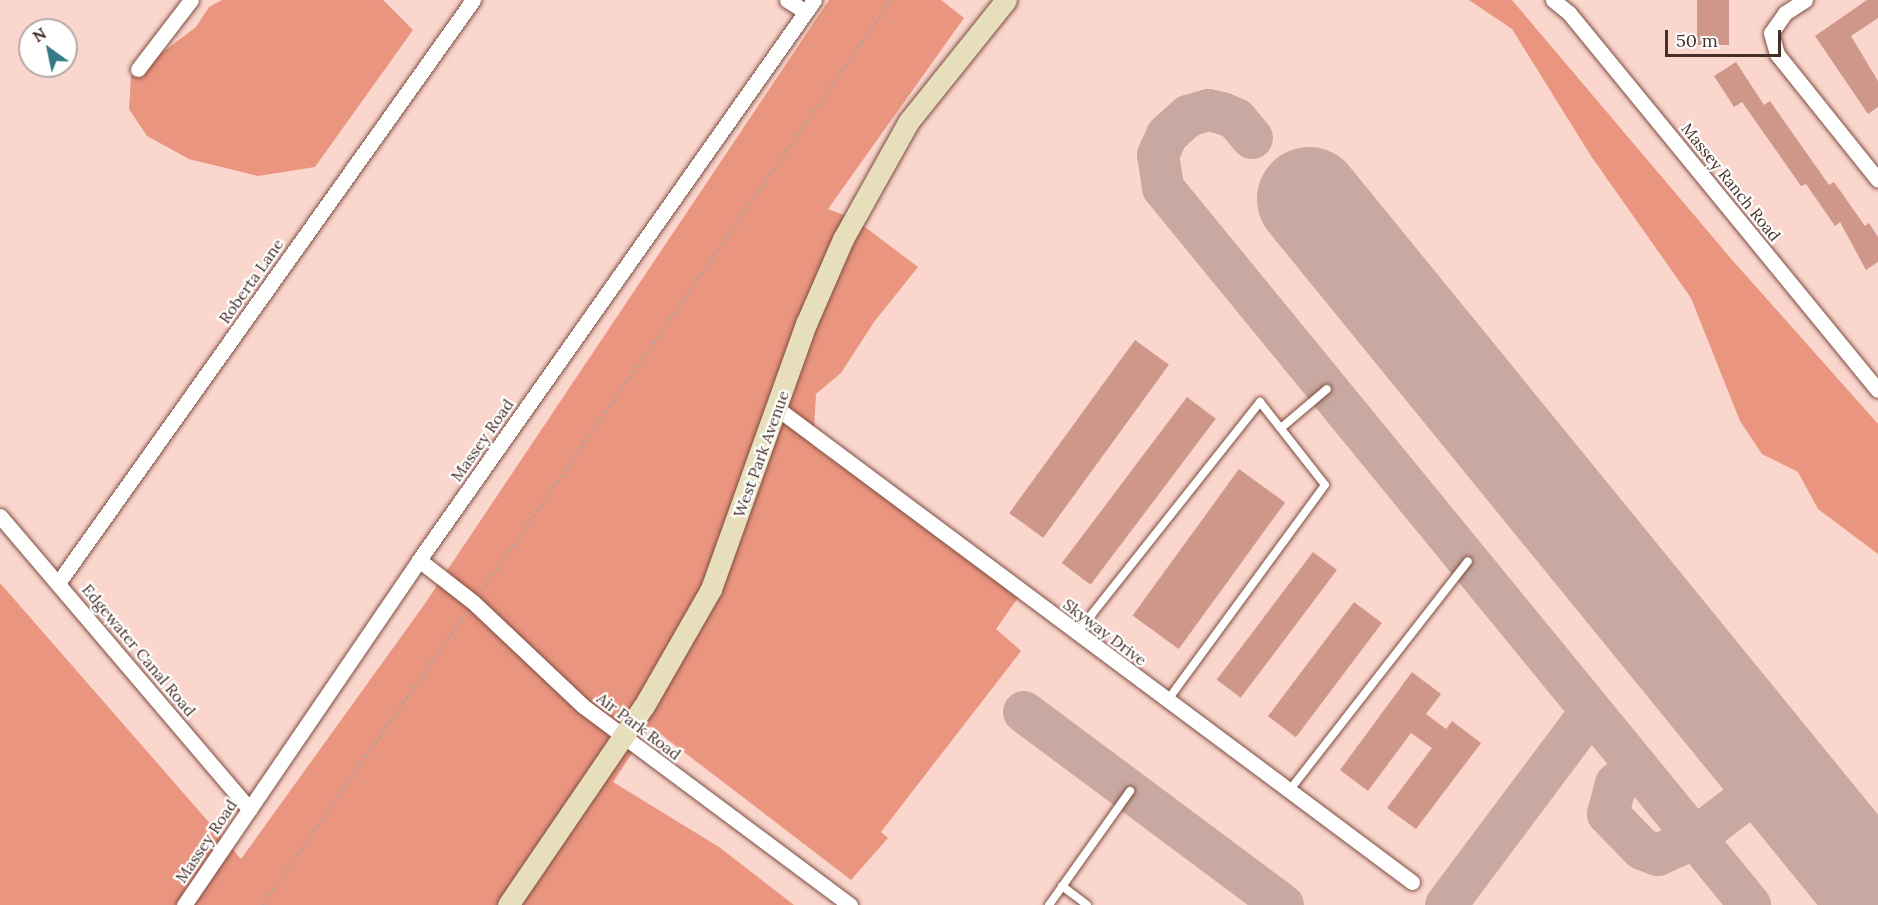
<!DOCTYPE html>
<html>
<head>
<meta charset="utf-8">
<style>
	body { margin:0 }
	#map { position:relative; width:1878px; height:905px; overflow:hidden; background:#fad6cd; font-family:Lora,serif }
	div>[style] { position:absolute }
	.green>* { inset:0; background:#e9957f }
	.taxiway>* { height:42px; margin:-21px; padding:0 21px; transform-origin:21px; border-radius:21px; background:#c8a8a0 }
	.runway>* { height:104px; margin:-52px; padding:0 52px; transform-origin:52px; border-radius:52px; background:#c8a8a0 }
	.building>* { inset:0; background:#cf9789; transform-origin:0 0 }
	.path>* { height:3px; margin-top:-1.5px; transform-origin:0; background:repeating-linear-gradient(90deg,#be9e96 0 3px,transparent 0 6px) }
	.roads { filter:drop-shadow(0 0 2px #7e4c40) drop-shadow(0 0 2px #7e4c40) }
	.lane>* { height:8px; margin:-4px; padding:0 4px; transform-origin:4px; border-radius:4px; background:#fff }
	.street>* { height:15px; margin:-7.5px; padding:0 7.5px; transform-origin:7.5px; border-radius:7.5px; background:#fff }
	.secondary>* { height:21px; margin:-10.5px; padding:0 10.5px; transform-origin:10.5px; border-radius:10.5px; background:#e7dfbb }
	span { translate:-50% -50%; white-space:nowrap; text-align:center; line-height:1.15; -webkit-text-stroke:4.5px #fff; paint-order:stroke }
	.street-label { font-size:16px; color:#462f29 }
	.north { position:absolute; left:18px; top:18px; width:60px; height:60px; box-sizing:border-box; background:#fff; border:2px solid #b5aca9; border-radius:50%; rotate:327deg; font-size:16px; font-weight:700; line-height:24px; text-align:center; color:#462f29 }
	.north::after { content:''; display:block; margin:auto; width:21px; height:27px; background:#357989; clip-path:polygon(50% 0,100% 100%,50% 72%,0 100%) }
	.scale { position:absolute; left:1665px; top:30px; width:116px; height:27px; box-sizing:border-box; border:3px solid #462f29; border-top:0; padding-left:8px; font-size:18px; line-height:21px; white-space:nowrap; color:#462f29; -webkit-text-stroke:4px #fff; paint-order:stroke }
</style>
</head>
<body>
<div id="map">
	<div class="green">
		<div style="clip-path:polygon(222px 0,383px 0,413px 30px,315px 167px,258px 176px,189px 159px,147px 136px,129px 109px,131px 76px,196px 27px,209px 7px)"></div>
		<div style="clip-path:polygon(829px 0,941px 0,964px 18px,828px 209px,846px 216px,703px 584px,637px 701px,497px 905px,0 905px,0 583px,241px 859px,424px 605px)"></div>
		<div style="clip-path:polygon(1469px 0,1512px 0,1733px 261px,1878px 424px,1878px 554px,1818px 509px,1798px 472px,1762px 454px,1740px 421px,1691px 298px,1591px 156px,1512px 29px)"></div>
		<div style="clip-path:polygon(861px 224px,918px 267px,874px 322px,841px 373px,816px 394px,813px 446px,1020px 595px,996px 629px,1021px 651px,881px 832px,888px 838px,851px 880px,650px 726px,613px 782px,719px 847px,794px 905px,518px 905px,718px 593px,814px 327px)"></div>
	</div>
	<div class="taxiway">
		<div style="left:1252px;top:138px;width:25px;rotate:-130deg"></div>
		<div style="left:1236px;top:119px;width:15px;rotate:-157deg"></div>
		<div style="left:1222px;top:113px;width:14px;rotate:-168deg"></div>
		<div style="left:1208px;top:110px;width:21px;rotate:163deg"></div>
		<div style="left:1188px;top:116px;width:28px;rotate:138deg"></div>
		<div style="left:1167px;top:135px;width:22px;rotate:114deg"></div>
		<div style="left:1158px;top:155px;width:33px;rotate:81deg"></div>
		<div style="left:1163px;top:188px;width:927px;rotate:50.69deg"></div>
		<div style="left:1024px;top:712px;width:323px;rotate:36.7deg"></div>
		<div style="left:1637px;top:767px;width:27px;rotate:141deg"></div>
		<div style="left:1616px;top:784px;width:31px;rotate:105deg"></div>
		<div style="left:1608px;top:814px;width:49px;rotate:45.8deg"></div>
		<div style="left:1642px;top:849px;width:17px;rotate:21deg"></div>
		<div style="left:1658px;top:855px;width:41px;rotate:-24.7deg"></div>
		<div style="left:1695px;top:838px;width:105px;rotate:-37.6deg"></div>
		<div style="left:1446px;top:905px;width:242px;rotate:-53.2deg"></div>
	</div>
	<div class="runway">
		<div style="left:1309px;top:199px;width:901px;rotate:50.81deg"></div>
	</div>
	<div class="building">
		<div style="left:1697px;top:0;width:32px;height:45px"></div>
		<div style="clip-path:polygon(1867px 0,1878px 0,1878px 18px,1851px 36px,1878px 81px,1878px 107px,1868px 114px,1815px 36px)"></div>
		<div style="clip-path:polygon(1736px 62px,1764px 105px,1770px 101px,1829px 185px,1834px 182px,1865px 226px,1869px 223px,1878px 237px,1878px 262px,1866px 270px,1840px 222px,1835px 226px,1806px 184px,1801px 186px,1742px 102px,1734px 107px,1714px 76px)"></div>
		<div style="left:1135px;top:340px;width:42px;height:214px;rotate:36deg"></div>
		<div style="left:1187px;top:397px;width:36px;height:208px;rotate:37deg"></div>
		<div style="left:1239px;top:469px;width:57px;height:181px;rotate:36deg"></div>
		<div style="left:1313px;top:552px;width:30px;height:160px;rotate:37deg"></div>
		<div style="left:1354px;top:602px;width:35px;height:143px;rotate:37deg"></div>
		<div style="clip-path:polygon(1412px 672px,1441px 694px,1426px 714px,1446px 729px,1452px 721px,1481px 743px,1416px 829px,1387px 808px,1432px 748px,1411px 733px,1368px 791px,1340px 770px)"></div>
	</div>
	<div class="path">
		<div style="left:482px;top:590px;width:718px;rotate:-55.27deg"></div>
		<div style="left:262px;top:905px;width:356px;rotate:-55.1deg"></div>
	</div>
	<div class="roads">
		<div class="lane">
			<div style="left:1281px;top:428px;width:60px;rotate:-40.3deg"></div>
			<div style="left:1077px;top:633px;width:295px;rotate:-51.6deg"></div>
			<div style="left:1260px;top:402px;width:105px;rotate:51.9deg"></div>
			<div style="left:1325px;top:485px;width:268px;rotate:126.2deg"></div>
			<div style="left:1289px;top:791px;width:291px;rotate:-52.1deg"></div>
			<div style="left:1062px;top:886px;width:31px;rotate:37deg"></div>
			<div style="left:1049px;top:905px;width:140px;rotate:-54.6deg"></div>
		</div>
		<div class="street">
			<div style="left:787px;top:0;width:22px;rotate:32deg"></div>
			<div style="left:1553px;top:0;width:21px;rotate:39deg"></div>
			<div style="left:1569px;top:13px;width:487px;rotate:50.7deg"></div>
			<div style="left:1805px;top:0;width:24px;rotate:147deg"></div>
			<div style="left:1785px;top:13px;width:24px;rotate:125deg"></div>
			<div style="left:1771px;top:33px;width:22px;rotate:74deg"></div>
			<div style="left:1777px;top:54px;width:161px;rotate:51.3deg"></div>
			<div style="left:138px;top:69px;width:87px;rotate:-52.5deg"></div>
			<div style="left:778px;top:409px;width:791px;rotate:36.73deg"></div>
			<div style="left:0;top:516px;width:385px;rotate:49.6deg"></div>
			<div style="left:419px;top:560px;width:68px;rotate:37.9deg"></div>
			<div style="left:473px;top:602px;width:151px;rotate:43.4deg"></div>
			<div style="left:583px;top:706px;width:333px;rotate:36.7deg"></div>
			<div style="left:58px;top:583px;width:716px;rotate:-54.56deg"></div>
			<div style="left:184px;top:905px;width:417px;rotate:-55.7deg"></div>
			<div style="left:419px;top:560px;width:685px;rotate:-54.8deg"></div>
		</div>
		<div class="secondary">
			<div style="left:508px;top:905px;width:241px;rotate:-55.7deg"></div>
			<div style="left:644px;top:706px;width:135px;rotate:-60.2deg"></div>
			<div style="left:711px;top:589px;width:282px;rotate:-70.3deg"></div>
			<div style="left:806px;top:324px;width:93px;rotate:-66.5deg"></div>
			<div style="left:843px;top:239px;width:135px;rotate:-60.8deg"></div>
			<div style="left:909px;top:121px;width:155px;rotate:-51.3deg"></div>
		</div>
	</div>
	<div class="street-label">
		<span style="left:1731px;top:182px;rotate:51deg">Massey Ranch Road</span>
		<span style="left:251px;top:281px;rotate:-55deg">Roberta Lane</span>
		<span style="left:482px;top:440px;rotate:-55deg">Massey Road</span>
		<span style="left:761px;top:454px;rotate:-70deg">West Park Avenue</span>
		<span style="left:1105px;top:632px;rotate:37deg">Skyway Drive</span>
		<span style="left:139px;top:650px;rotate:50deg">Edgewater Canal Road</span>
		<span style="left:639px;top:726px;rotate:37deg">Air Park Road</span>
		<span style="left:206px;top:841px;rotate:-56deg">Massey Road</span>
	</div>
	<div class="north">N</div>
	<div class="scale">50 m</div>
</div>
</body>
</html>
